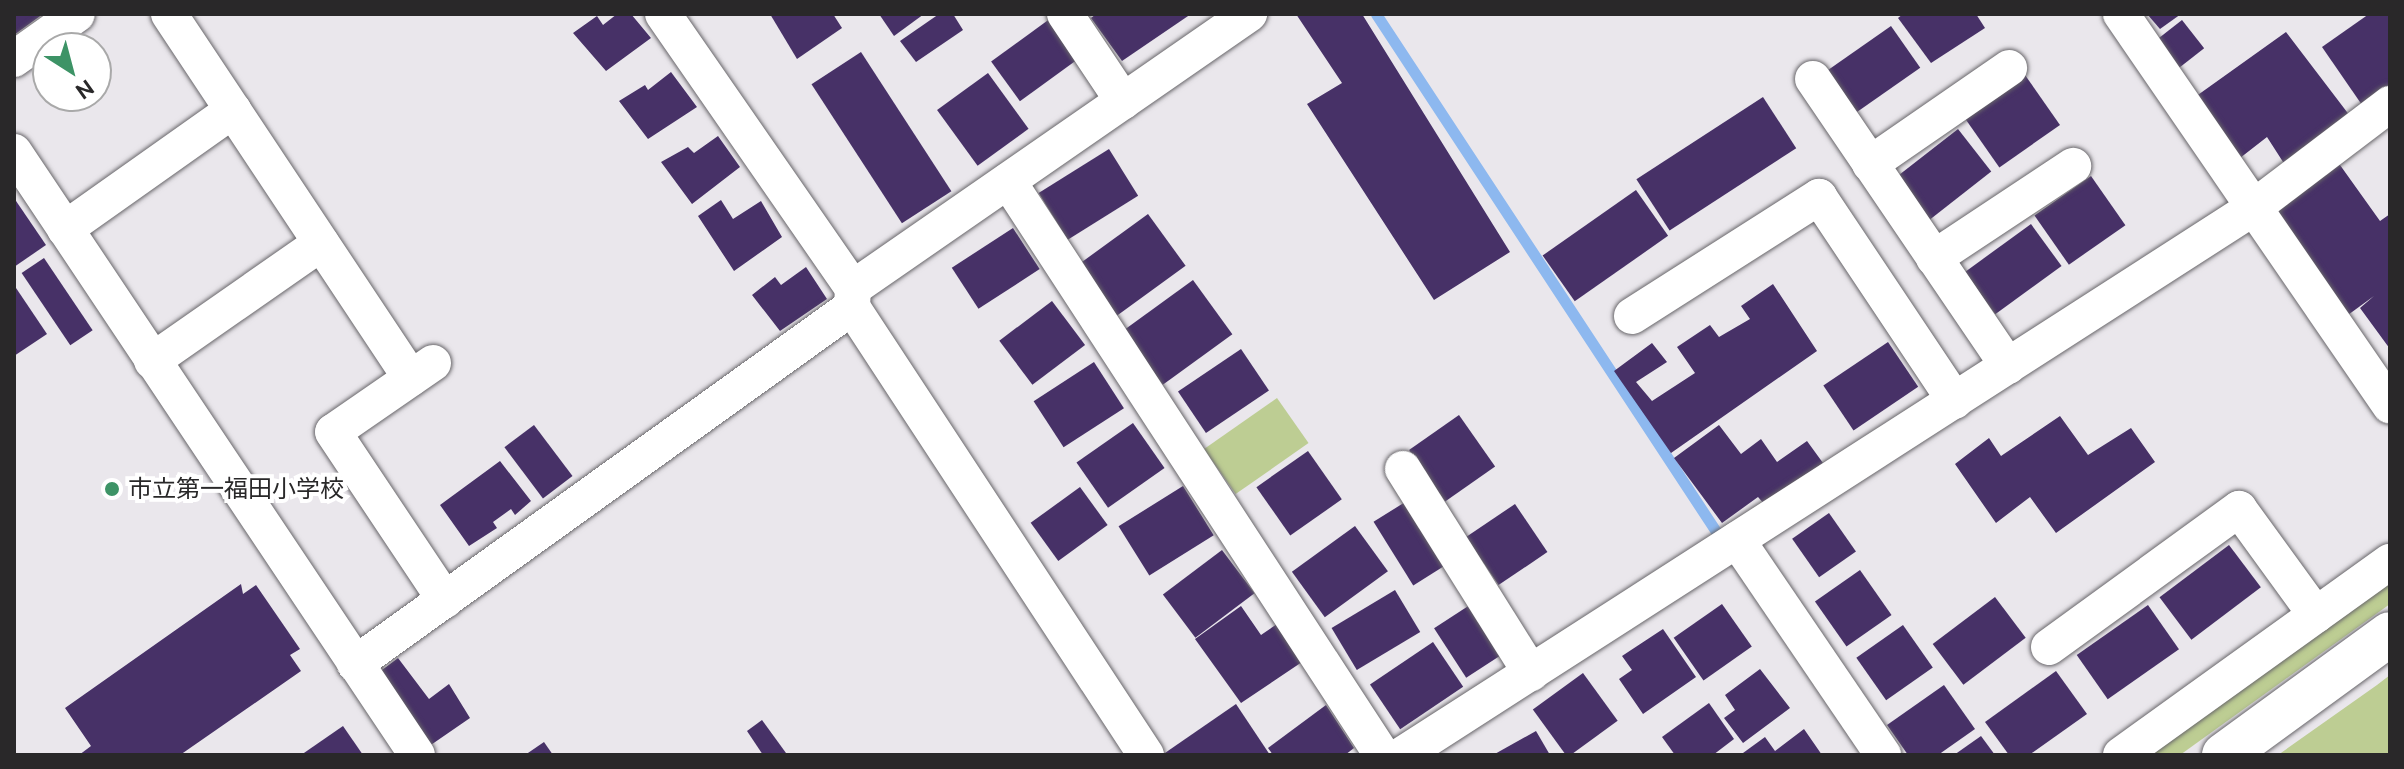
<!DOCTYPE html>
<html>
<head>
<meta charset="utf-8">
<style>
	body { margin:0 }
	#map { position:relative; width:2404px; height:769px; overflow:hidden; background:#eae7ec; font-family:Ubuntu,"Noto Sans JP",sans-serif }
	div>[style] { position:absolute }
	.green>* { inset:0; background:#bdcd93; transform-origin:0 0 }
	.stream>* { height:11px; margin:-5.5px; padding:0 5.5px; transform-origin:5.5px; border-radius:5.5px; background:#8db8ef }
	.building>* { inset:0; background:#473167; transform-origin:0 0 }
	.roads { filter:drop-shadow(0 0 2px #68666a) drop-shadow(0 0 2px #68666a) }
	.minor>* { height:36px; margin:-18px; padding:0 18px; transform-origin:18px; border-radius:18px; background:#fff }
	.secondary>* { height:44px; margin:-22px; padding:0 22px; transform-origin:22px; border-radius:22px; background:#fff }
	.dots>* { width:22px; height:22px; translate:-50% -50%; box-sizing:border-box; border:4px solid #fff; border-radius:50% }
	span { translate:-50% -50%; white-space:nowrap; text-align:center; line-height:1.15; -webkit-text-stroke:8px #fff; paint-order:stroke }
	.poi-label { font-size:24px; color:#292829 }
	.left { translate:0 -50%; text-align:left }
	.frame { position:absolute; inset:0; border:16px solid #292829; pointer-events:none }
	.north { position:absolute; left:32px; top:32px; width:80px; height:80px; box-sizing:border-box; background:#fff; border:2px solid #a9a9a9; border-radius:50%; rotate:144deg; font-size:22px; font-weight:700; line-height:32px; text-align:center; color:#292829 }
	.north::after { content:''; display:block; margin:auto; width:28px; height:36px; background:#3d9366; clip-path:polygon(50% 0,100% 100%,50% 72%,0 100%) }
</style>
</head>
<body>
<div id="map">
	<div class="green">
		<div style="left:1277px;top:398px;width:55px;height:89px;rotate:55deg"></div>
		<div style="clip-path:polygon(2390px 579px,2390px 604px,2180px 755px,2146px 755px)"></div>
		<div style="clip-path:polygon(2390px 675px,2390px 755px,2278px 755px,2377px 685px)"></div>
	</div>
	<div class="stream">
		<div style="left:1376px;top:14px;width:621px;rotate:56.69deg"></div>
	</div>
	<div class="building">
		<div style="clip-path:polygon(14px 14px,43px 14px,14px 35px)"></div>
		<div style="clip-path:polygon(617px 14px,631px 14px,651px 38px,606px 71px,573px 33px,597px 16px,603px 25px)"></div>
		<div style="clip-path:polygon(770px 14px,833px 14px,842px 28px,797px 59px)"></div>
		<div style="clip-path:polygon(879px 14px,924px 14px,894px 36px)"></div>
		<div style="clip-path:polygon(939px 14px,953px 14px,963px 30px,916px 62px,900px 41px)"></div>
		<div style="clip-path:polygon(1096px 14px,1191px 14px,1122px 61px,1091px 18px)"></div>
		<div style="clip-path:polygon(1296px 14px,1362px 14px,1510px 252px,1434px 300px,1307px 104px,1342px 83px)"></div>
		<div style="clip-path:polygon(1903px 14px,1976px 14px,1985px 28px,1931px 63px,1898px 18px)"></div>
		<div style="clip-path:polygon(2147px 14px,2181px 14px,2160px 29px)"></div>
		<div style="clip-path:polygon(2369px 14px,2390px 14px,2390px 85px,2362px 105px,2322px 47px)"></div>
		<div style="left:1051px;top:18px;width:49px;height:74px;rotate:54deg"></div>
		<div style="left:2182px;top:20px;width:36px;height:43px;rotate:52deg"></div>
		<div style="left:1891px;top:26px;width:51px;height:79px;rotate:55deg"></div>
		<div style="clip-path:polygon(2286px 32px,2350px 116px,2285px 165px,2267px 137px,2231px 165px,2188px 102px)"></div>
		<div style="left:861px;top:52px;width:166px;height:59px;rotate:57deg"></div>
		<div style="clip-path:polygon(671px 72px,697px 107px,648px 139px,619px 101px,645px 85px,648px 90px)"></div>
		<div style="left:988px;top:73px;width:69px;height:63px;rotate:54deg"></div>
		<div style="left:2025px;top:75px;width:61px;height:74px;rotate:55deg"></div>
		<div style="left:1763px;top:97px;width:61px;height:151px;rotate:57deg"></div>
		<div style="left:1958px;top:129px;width:54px;height:81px;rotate:52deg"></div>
		<div style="clip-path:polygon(718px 136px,740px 167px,692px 204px,661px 162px,688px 147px,694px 153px)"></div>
		<div style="left:1109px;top:149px;width:55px;height:83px;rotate:58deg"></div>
		<div style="clip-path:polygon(2335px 158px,2380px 221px,2390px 214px,2390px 349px,2360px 308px,2374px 296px,2341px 320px,2266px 210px)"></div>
		<div style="left:2091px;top:176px;width:60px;height:69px;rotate:55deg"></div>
		<div style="left:1636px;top:190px;width:56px;height:114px;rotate:55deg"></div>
		<div style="clip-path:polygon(14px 198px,46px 245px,14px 267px)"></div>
		<div style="clip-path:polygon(721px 200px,733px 219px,761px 201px,782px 237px,734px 271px,698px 216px)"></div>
		<div style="left:1148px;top:214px;width:64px;height:88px;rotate:54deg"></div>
		<div style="left:2031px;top:224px;width:52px;height:82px;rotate:54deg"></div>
		<div style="left:1013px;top:228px;width:49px;height:73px;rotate:57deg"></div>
		<div style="left:44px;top:258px;width:87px;height:27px;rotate:56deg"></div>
		<div style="clip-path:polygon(806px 267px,827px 299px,780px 331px,752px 295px,775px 277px,781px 285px)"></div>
		<div style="left:1193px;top:280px;width:67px;height:86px;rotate:54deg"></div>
		<div style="clip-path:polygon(1773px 284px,1817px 351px,1671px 453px,1614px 371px,1652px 343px,1667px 362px,1636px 382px,1652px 401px,1695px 373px,1677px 347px,1710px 325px,1719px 337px,1750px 319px,1741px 306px)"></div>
		<div style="clip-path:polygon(14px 285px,47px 334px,14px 356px)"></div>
		<div style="left:1052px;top:301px;width:55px;height:66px;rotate:53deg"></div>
		<div style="left:1888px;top:342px;width:54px;height:78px;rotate:56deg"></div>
		<div style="left:1241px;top:349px;width:50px;height:76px;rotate:56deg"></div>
		<div style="left:1094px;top:362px;width:55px;height:72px;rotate:57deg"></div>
		<div style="left:1459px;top:415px;width:63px;height:61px;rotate:55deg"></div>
		<div style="clip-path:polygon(2060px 416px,2088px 455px,2131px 428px,2155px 462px,2056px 533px,2030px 497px,1996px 523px,1955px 464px,1989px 438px,2001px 456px)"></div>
		<div style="left:1133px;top:423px;width:55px;height:69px;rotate:55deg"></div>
		<div style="left:534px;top:425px;width:64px;height:37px;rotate:53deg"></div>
		<div style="clip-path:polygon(1719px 425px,1741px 454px,1761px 439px,1777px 462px,1807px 441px,1823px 463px,1765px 505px,1758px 497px,1722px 523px,1674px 458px)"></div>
		<div style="left:1308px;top:451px;width:59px;height:63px;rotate:55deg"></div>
		<div style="clip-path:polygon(500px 461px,531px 501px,515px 515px,511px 509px,493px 522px,497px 528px,469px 546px,440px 505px)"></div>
		<div style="left:1183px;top:486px;width:58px;height:76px;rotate:58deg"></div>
		<div style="left:1080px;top:487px;width:47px;height:61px;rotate:54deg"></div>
		<div style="left:1410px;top:499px;width:75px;height:43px;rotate:58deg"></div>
		<div style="left:1515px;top:504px;width:58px;height:59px;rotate:56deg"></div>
		<div style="left:1829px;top:513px;width:47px;height:45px;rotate:55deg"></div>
		<div style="left:1355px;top:526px;width:56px;height:78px;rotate:54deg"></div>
		<div style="left:2229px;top:545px;width:53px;height:87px;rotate:53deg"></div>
		<div style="left:1222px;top:550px;width:54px;height:74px;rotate:53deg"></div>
		<div style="left:1860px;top:570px;width:55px;height:55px;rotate:55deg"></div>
		<div style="clip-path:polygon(241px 584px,243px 594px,256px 585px,300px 649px,290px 655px,301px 671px,180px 755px,79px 755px,91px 746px,65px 708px)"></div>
		<div style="left:1395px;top:590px;width:49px;height:74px;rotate:59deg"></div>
		<div style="left:1995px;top:597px;width:51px;height:78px;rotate:53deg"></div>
		<div style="left:1476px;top:601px;width:59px;height:50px;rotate:57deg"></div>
		<div style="left:1722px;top:604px;width:52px;height:59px;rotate:55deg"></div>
		<div style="left:2148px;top:605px;width:54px;height:87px;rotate:55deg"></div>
		<div style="clip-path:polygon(1241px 606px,1261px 635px,1277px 624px,1302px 662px,1241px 703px,1195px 639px)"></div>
		<div style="left:1903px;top:625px;width:52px;height:57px;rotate:55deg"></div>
		<div style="clip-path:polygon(1663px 629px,1696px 677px,1643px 714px,1619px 679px,1632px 670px,1622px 656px)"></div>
		<div style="left:1433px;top:642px;width:54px;height:76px;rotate:56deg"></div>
		<div style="clip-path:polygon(398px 658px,429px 699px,449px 684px,470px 718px,425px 749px,374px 676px)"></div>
		<div style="clip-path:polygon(1760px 669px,1790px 708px,1743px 743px,1724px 718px,1735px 710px,1725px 695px)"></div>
		<div style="clip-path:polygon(2056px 671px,2087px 714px,2029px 755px,2009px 755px,1985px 722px)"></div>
		<div style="left:1583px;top:673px;width:59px;height:62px;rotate:54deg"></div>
		<div style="clip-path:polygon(1944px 685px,1975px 729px,1938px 755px,1908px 755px,1887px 725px)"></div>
		<div style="clip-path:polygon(1709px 703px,1734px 739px,1713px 755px,1675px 755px,1662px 737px)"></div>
		<div style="clip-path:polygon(1236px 704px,1270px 755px,1162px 755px)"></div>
		<div style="clip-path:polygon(1326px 705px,1354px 748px,1345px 755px,1273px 755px,1268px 748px)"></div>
		<div style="clip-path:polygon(762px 720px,786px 753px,783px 755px,763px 755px,747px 731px)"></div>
		<div style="clip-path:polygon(343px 726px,363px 755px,301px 755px)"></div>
		<div style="clip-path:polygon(1804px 729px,1822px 755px,1743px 753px,1765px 737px,1775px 751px)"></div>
		<div style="clip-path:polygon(1536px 731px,1550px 755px,1493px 755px)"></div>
		<div style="clip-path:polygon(1981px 736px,1995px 755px,1954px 755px)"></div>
		<div style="clip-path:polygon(544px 742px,553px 755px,525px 755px)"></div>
	</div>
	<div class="roads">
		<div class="minor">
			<div style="left:169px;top:14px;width:437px;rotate:56.4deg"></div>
			<div style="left:663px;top:14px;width:333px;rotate:55.3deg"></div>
			<div style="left:853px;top:288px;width:19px;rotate:93deg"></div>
			<div style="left:852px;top:307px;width:536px;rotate:56.73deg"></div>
			<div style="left:1065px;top:14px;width:105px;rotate:56.3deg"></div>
			<div style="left:2121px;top:14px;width:475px;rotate:55.5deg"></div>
			<div style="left:14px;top:59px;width:77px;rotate:-35.5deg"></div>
			<div style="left:1813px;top:79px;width:347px;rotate:55.8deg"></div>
			<div style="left:14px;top:152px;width:725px;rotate:56.24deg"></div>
			<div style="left:1870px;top:164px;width:169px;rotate:-34.6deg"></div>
			<div style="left:1008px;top:181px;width:685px;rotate:56.91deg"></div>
			<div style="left:65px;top:229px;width:206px;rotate:-35.3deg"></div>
			<div style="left:1934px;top:258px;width:167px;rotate:-33.5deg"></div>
			<div style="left:853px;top:288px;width:482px;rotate:-34.7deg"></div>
			<div style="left:1632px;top:316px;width:222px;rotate:-32.5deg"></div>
			<div style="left:1819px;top:197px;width:245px;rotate:56.3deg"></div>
			<div style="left:152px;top:361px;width:206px;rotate:-34.9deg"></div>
			<div style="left:433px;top:363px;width:121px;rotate:145.4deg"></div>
			<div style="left:333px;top:432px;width:202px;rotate:56.3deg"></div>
			<div style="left:1403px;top:469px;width:241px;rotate:57.9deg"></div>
			<div style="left:1737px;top:540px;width:260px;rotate:55.8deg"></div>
			<div style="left:2049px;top:647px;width:235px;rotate:-36deg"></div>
			<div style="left:2239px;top:509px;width:131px;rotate:54deg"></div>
			<div style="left:355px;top:664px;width:612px;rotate:-35.69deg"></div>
			<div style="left:1402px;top:755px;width:1012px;rotate:-32.73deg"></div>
			<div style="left:2253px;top:208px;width:172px;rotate:-37.2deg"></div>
			<div style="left:2121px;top:755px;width:331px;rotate:-35.7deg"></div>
		</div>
		<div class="secondary">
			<div style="left:2224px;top:755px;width:205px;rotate:-36.1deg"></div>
		</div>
	</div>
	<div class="dots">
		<div style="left:112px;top:489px;background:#3d9366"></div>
	</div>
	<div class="poi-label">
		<span class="left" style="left:128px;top:489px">市立第一福田小学校</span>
	</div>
	<div class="frame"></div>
	<div class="north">N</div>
</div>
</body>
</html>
